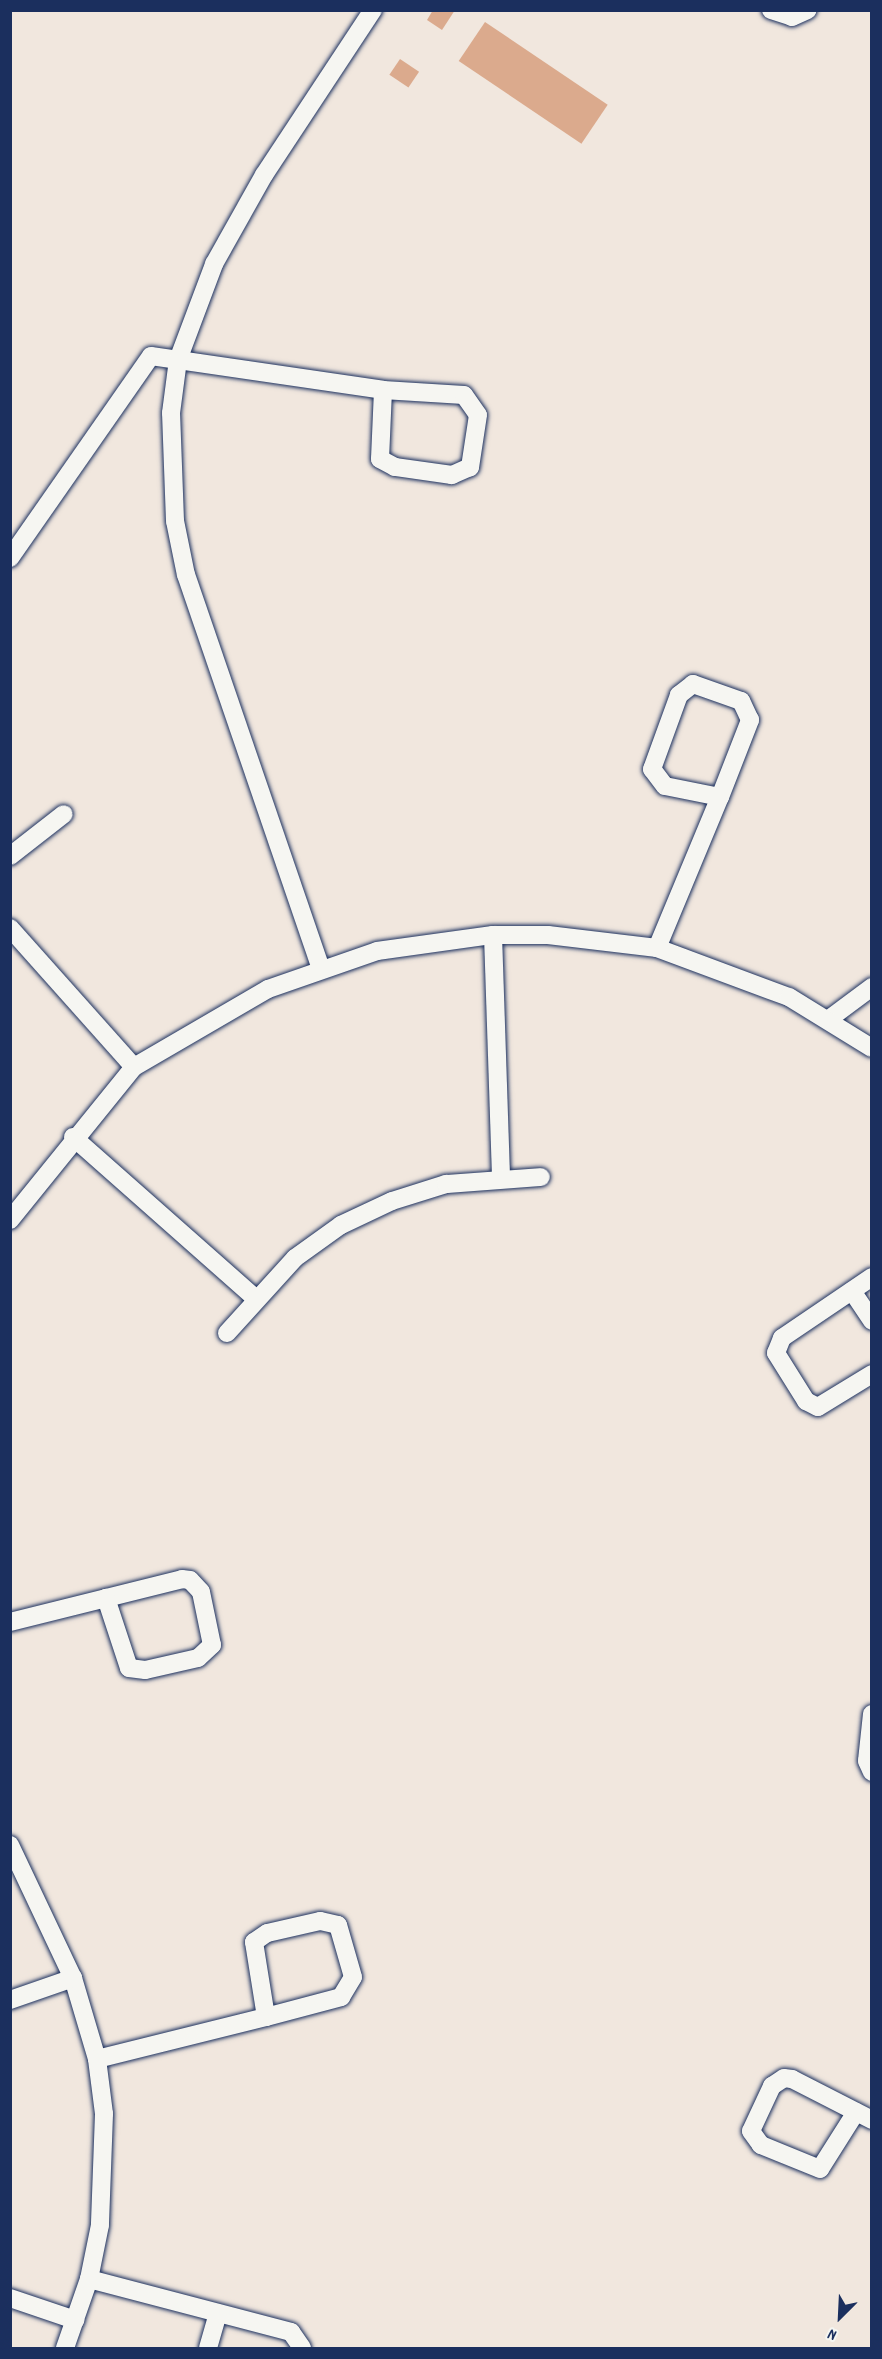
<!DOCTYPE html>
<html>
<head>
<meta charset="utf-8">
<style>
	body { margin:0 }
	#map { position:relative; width:882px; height:2359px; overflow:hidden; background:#f1e7de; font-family:Dekko,sans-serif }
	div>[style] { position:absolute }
	.building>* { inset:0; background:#dbaa8d; transform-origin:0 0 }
	.roads { filter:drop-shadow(0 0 2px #1b2f5e) drop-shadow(0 0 2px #1b2f5e) }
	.minor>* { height:18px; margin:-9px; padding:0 9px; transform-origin:9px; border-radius:9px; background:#f6f6f2 }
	span { translate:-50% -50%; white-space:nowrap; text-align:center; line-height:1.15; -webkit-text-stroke:5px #f6f6f2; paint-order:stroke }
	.frame { position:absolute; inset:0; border:12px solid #1b2f5e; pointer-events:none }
	.north { position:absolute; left:810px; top:2287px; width:60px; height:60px; -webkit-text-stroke:4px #f6f6f2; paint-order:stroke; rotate:204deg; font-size:16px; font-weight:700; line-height:24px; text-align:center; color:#1b2f5e }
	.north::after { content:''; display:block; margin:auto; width:21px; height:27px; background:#1b2f5e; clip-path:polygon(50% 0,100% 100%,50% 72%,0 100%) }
</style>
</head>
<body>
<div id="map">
	<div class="building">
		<div style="clip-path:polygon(433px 10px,455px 10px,442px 30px,427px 20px)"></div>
		<div style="left:485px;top:22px;width:148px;height:47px;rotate:34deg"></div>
		<div style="left:400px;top:59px;width:23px;height:19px;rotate:34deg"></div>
	</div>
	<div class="roads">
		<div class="minor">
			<div style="left:771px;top:10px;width:22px;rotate:18deg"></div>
			<div style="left:792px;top:17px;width:17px;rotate:-24deg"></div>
			<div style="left:10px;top:558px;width:246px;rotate:-55.1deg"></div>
			<div style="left:151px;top:356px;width:234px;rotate:8.3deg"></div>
			<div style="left:383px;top:390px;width:81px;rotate:3.5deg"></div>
			<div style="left:464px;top:395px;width:24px;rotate:55deg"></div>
			<div style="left:478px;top:415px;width:53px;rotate:98.7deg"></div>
			<div style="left:470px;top:467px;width:20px;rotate:156deg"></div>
			<div style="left:452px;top:475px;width:58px;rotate:-172deg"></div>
			<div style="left:395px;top:467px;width:17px;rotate:-152deg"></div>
			<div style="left:380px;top:459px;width:69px;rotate:-87.5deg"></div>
			<div style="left:10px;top:856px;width:68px;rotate:-37.9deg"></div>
			<div style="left:10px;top:928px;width:186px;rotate:48.3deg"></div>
			<div style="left:493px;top:935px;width:242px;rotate:88.1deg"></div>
			<div style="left:657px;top:948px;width:164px;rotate:-67.4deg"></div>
			<div style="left:720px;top:797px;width:83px;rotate:-68.7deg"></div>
			<div style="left:750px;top:720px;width:21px;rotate:-115deg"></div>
			<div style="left:741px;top:701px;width:51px;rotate:-160.5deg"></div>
			<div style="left:693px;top:684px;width:18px;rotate:142deg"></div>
			<div style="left:679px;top:695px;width:79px;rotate:110deg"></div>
			<div style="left:652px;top:769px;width:21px;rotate:53deg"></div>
			<div style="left:665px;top:786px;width:56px;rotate:11.3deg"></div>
			<div style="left:320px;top:966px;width:413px;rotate:-108.9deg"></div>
			<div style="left:186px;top:575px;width:55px;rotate:-101.5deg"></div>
			<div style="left:175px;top:521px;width:108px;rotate:-92.1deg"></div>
			<div style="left:171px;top:413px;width:53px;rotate:-82.5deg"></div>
			<div style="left:178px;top:360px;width:103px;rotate:-69.4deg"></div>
			<div style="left:214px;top:264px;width:102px;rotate:-60.7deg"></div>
			<div style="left:264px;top:175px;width:198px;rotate:-56.6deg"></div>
			<div style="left:829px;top:1019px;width:54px;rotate:-36.7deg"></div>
			<div style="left:73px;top:1137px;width:242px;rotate:41.5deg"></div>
			<div style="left:10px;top:1220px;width:197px;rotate:-51deg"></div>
			<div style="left:134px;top:1067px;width:155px;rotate:-30.2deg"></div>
			<div style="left:268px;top:989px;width:115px;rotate:-19.2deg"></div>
			<div style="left:377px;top:951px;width:117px;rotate:-7.9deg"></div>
			<div style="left:493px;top:935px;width:55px"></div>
			<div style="left:548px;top:935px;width:110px;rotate:6.8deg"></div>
			<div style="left:657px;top:948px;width:141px;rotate:20.4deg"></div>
			<div style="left:789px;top:997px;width:97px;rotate:31.6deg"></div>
			<div style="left:872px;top:1277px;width:109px;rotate:145.9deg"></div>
			<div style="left:782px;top:1338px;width:16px;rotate:112deg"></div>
			<div style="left:776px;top:1353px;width:57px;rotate:58deg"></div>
			<div style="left:806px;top:1401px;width:13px;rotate:27deg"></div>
			<div style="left:818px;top:1407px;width:63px;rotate:-31.4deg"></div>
			<div style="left:852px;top:1291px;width:36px;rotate:56deg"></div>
			<div style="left:227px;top:1333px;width:101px;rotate:-47.8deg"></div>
			<div style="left:295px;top:1258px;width:57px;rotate:-35.7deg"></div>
			<div style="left:341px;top:1225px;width:56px;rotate:-25.2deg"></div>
			<div style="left:392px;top:1201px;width:57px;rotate:-17.5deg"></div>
			<div style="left:446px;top:1184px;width:95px;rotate:-4.2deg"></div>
			<div style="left:10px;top:1622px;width:177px;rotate:-14deg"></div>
			<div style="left:182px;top:1579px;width:8px;rotate:7deg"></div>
			<div style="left:190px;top:1580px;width:16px;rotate:47deg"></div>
			<div style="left:201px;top:1592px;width:54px;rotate:78.3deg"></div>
			<div style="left:212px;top:1645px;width:19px;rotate:137deg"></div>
			<div style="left:198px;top:1658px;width:54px;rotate:167.2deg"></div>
			<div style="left:145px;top:1670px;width:16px;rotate:-173deg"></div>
			<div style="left:129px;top:1668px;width:74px;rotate:-108.2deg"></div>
			<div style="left:872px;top:1714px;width:47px;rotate:96.1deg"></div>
			<div style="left:867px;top:1761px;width:12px;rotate:66deg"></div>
			<div style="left:10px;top:1845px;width:147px;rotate:64.7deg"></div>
			<div style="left:73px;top:1978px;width:84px;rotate:73.5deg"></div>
			<div style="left:97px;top:2059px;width:55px;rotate:82.7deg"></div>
			<div style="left:104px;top:2114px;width:111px;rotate:92.1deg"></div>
			<div style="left:100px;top:2225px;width:55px;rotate:101.5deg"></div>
			<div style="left:89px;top:2279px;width:73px;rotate:109.2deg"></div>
			<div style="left:10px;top:2000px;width:67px;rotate:-19.2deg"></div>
			<div style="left:97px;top:2059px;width:174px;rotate:-14deg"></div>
			<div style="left:266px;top:2017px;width:78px;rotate:-14.9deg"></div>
			<div style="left:341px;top:1997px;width:23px;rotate:-59deg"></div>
			<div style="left:353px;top:1977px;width:54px;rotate:-106.1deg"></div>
			<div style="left:338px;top:1925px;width:18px;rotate:-167deg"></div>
			<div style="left:320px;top:1921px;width:54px;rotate:167.2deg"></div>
			<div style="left:267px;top:1933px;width:16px;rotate:145deg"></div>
			<div style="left:254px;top:1942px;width:76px;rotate:80.9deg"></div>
			<div style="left:856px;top:2112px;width:67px;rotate:122.3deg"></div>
			<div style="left:820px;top:2169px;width:64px;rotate:-157.9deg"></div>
			<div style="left:761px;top:2145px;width:17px;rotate:-126deg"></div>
			<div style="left:751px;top:2131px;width:50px;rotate:-65deg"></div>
			<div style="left:772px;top:2086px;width:14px;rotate:-34deg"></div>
			<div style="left:784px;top:2078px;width:8px;rotate:7deg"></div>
			<div style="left:792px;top:2079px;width:90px;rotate:27.1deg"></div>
			<div style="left:89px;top:2279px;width:209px;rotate:14.7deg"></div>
			<div style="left:291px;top:2332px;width:19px;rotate:55deg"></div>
			<div style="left:10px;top:2298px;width:69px;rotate:18.7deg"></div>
			<div style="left:208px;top:2348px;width:36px;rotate:-74deg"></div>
		</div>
	</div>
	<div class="frame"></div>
	<div class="north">N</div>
</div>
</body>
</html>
